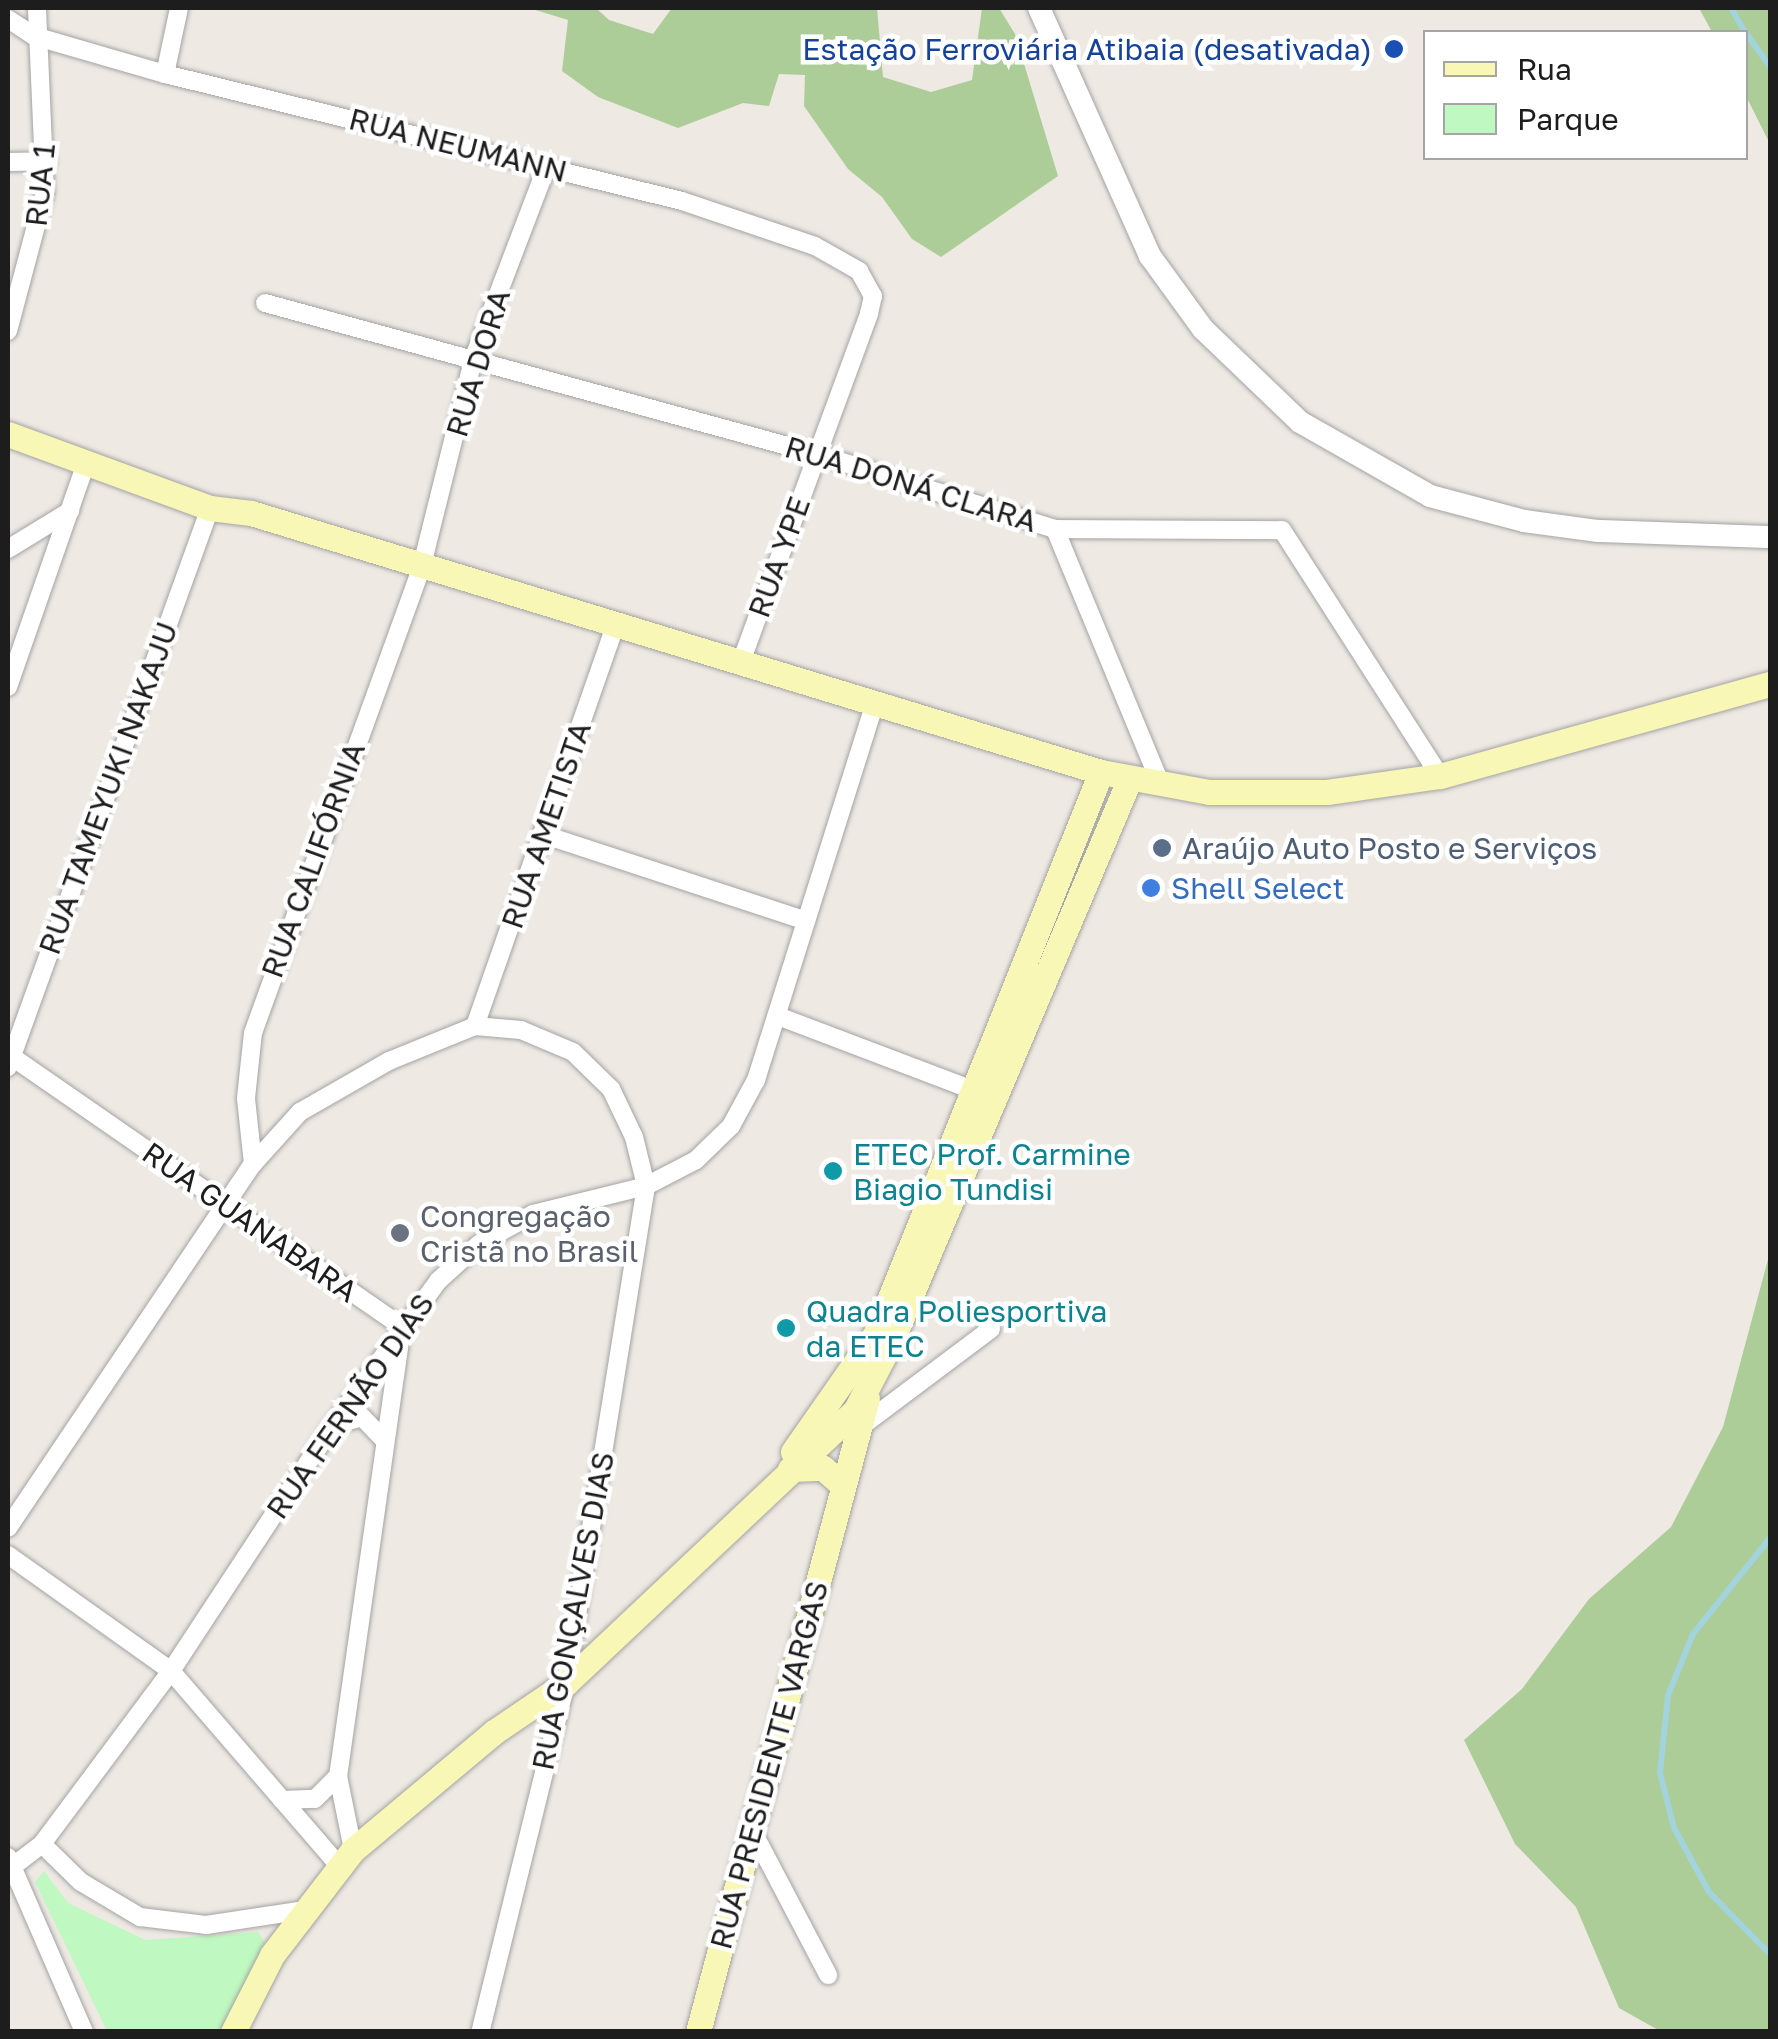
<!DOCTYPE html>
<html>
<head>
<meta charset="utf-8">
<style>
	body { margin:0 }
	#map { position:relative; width:1778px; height:2039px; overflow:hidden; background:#eee9e3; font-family:"Golos Text",sans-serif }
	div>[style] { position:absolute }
	.forest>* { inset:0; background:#accd98 }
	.park>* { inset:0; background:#bff8c0 }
	.stream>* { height:6px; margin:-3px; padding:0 3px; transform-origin:3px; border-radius:3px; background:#a3d3dc }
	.roads { filter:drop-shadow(0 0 2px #a4a4a4) drop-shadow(0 0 2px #a4a4a4) }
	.minor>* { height:18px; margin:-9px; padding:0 9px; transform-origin:9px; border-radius:9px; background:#fff }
	.tertiary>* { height:22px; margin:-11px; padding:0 11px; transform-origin:11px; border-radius:11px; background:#fff }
	.secondary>* { height:25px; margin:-12.5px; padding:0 12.5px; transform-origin:12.5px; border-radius:12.5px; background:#f9f7b6 }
	.dots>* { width:28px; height:28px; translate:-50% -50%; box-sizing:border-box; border:5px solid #fff; border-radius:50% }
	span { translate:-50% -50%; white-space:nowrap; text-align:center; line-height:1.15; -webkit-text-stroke:9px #fff; paint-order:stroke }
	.transit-label { font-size:30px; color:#164399 }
	.right { translate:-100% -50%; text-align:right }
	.street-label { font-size:30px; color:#1d1d1d }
	.service-label { font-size:30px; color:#4e5e75 }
	.left { translate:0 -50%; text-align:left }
	.shop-label { font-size:30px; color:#366cbe }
	.culture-label { font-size:30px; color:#0d838f }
	.worship-label { font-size:30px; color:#5b616d }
	.frame { position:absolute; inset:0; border:10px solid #1d1d1d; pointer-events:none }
	.legend { position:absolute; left:1423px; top:30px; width:325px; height:130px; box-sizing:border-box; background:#fff; border:2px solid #a5a5a5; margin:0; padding:12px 18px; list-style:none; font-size:30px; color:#1d1d1d }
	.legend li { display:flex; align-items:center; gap:20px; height:50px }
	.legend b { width:50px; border:2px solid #a5a5a5 }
</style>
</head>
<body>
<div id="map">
	<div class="forest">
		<div style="clip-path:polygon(529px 8px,596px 8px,609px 20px,653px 34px,672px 8px,877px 8px,883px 77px,931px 92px,972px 80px,982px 8px,999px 8px,1015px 34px,1058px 176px,941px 257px,912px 239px,882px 197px,848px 169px,804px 106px,805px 75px,779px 74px,769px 106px,743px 103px,678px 128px,598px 97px,562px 71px,568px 20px)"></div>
		<div style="clip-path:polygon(1699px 8px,1770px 8px,1770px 144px,1746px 96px,1746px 32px,1712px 32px)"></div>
		<div style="clip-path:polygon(1770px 1252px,1770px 2031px,1660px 2031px,1619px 2008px,1576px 1907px,1515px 1844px,1464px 1740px,1522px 1689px,1589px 1599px,1671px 1527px,1723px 1427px)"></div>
	</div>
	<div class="park">
		<div style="clip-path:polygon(44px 1871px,68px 1903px,145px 1940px,258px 1932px,265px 1943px,225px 2031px,107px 2031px,35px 1882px)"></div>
	</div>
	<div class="stream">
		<div style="left:1731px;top:8px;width:28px;rotate:60deg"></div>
		<div style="left:1746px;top:33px;width:42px;rotate:54.8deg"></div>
		<div style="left:1770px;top:1538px;width:123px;rotate:128.7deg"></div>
		<div style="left:1693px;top:1634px;width:66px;rotate:112.3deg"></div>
		<div style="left:1668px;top:1695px;width:78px;rotate:95.9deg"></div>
		<div style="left:1660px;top:1773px;width:57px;rotate:75.7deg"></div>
		<div style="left:1674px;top:1828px;width:73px;rotate:61.3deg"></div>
		<div style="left:1709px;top:1892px;width:87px;rotate:45.5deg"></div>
	</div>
	<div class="roads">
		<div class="minor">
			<div style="left:8px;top:19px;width:31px;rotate:33deg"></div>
			<div style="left:34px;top:36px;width:136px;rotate:16.2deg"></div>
			<div style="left:165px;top:74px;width:532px;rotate:13.8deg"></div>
			<div style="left:682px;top:201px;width:140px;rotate:18.7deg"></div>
			<div style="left:815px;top:246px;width:51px;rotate:29.6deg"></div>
			<div style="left:859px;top:271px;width:29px;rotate:61deg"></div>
			<div style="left:873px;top:296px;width:18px;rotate:103deg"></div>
			<div style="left:869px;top:314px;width:371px;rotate:110.2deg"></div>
			<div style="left:165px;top:74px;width:67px;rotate:-78deg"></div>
			<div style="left:8px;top:162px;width:39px;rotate:-1deg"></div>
			<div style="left:265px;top:303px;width:572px;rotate:15.3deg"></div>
			<div style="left:817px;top:454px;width:250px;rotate:17.5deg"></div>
			<div style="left:1055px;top:529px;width:227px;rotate:0.3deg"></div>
			<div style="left:1282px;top:530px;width:292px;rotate:57.3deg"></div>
			<div style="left:8px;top:331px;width:144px;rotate:-75.1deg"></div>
			<div style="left:45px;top:192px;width:184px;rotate:-92.5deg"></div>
			<div style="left:1055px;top:529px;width:274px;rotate:67.5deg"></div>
			<div style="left:8px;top:549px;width:73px;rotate:-31.5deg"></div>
			<div style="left:8px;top:687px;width:237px;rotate:-70.8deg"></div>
			<div style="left:542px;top:834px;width:278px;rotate:18.2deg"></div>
			<div style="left:778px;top:1016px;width:219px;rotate:20.8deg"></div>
			<div style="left:475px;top:1026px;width:426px;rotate:-70.7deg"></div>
			<div style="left:8px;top:1054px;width:479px;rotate:34.7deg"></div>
			<div style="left:402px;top:1327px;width:454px;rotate:98.1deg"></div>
			<div style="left:338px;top:1776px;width:76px;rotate:78.5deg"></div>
			<div style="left:8px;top:1067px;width:594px;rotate:-70.13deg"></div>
			<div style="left:253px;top:1164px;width:66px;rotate:-96.1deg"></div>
			<div style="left:246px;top:1098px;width:65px;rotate:-83.9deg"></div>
			<div style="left:253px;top:1033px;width:498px;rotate:-70.1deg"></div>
			<div style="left:422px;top:565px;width:214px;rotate:-76deg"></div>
			<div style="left:474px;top:357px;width:204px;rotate:-69.1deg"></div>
			<div style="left:334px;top:1425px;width:29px;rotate:-16deg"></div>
			<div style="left:362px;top:1417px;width:33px;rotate:46deg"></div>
			<div style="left:859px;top:1428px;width:165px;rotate:-36.9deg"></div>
			<div style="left:8px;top:1528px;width:439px;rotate:-56.1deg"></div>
			<div style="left:253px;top:1164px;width:70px;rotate:-47.9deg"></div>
			<div style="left:300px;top:1112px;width:103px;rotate:-29.8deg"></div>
			<div style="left:389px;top:1061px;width:93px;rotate:-22.1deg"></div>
			<div style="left:475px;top:1026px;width:46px;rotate:5deg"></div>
			<div style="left:521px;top:1030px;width:56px;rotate:22.9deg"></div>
			<div style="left:573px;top:1052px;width:53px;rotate:44.2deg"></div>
			<div style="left:611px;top:1089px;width:53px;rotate:64.4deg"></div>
			<div style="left:634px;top:1137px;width:50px;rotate:76.2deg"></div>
			<div style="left:646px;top:1186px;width:503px;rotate:99.14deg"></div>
			<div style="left:566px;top:1683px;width:359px;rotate:103.8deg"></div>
			<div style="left:8px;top:1555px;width:200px;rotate:35.4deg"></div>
			<div style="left:171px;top:1671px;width:259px;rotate:49.2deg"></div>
			<div style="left:282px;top:1800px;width:33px;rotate:-2deg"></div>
			<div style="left:315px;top:1799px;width:33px;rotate:-45deg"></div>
			<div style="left:752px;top:1830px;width:164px;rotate:62.3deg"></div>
			<div style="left:42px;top:1844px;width:54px;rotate:44.3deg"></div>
			<div style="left:81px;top:1882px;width:69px;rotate:30.7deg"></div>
			<div style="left:140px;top:1917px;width:66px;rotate:6.9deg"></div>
			<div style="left:206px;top:1925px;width:99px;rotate:-8.7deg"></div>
			<div style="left:8px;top:1857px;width:191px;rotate:66.5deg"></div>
			<div style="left:8px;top:1870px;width:43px;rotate:-37.4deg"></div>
			<div style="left:42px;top:1844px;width:216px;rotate:-53.3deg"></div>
			<div style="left:171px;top:1671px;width:293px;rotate:-56.7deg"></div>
			<div style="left:332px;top:1426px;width:180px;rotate:-53.8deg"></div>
			<div style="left:438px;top:1281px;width:55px;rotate:-42.1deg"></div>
			<div style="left:479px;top:1244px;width:62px;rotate:-29.1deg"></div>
			<div style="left:533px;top:1214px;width:116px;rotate:-13.9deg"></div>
			<div style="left:646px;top:1186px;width:56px;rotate:-27.5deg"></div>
			<div style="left:696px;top:1160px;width:49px;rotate:-44.2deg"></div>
			<div style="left:731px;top:1126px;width:52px;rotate:-61.5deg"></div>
			<div style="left:756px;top:1080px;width:395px;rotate:-72.5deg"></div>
		</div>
		<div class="tertiary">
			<div style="left:1039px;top:8px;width:272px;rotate:65.9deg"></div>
			<div style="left:1150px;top:256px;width:90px;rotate:54deg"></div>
			<div style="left:1203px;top:329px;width:134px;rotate:43.8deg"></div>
			<div style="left:1300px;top:422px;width:150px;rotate:29.6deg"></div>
			<div style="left:1430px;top:496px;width:97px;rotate:14.9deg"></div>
			<div style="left:1524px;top:521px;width:75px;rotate:7.7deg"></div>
			<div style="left:1598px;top:531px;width:172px;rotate:2deg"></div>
		</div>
		<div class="secondary">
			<div style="left:8px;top:434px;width:215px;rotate:20.1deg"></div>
			<div style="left:210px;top:508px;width:41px;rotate:7deg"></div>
			<div style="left:251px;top:513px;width:889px;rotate:16.95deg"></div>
			<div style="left:1101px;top:772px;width:110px;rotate:10.5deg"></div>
			<div style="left:1209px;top:792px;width:118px"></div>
			<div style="left:1327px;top:792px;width:114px;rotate:-8.1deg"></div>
			<div style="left:1440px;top:776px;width:343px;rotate:-15.6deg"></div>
			<div style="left:793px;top:1452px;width:145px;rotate:-55.1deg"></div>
			<div style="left:876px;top:1333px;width:604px;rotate:-68.15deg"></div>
			<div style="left:790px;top:1469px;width:33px;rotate:-2deg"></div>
			<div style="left:823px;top:1468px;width:21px;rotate:41deg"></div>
			<div style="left:233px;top:2032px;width:86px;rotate:-63.1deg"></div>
			<div style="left:272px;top:1955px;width:133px;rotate:-52.4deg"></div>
			<div style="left:353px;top:1850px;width:184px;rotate:-39.9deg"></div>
			<div style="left:494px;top:1732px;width:87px;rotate:-34.2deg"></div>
			<div style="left:566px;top:1683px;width:397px;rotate:-43.3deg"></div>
			<div style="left:855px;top:1411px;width:80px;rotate:-62.5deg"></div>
			<div style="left:892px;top:1340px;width:610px;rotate:-67.05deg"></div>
			<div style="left:698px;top:2032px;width:656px;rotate:-75.07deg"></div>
		</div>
	</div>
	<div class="dots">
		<div style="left:1394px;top:49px;background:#1a4fb4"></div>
		<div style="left:1162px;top:848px;background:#5c6f8a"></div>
		<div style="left:1151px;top:888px;background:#3f7fe0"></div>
		<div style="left:833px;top:1171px;background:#0f9aa8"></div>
		<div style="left:400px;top:1233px;background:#6b7280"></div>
		<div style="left:786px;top:1328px;background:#0f9aa8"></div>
	</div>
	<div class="transit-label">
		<span class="right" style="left:1372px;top:49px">Estação Ferroviária Atibaia (desativada)</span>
	</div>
	<div class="street-label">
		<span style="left:458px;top:145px;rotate:14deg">RUA NEUMANN</span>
		<span style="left:40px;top:185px;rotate:-84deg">RUA 1</span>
		<span style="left:478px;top:363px;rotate:-73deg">RUA DORA</span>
		<span style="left:911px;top:484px;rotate:17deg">RUA DONÁ CLARA</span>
		<span style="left:779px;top:557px;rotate:-70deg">RUA YPE</span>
		<span style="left:108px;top:788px;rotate:-70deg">RUA TAMEYUKI NAKAJU</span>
		<span style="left:546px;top:825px;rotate:-71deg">RUA AMETISTA</span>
		<span style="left:313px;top:860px;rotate:-70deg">RUA CALIFÓRNIA</span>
		<span style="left:250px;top:1222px;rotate:35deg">RUA GUANABARA</span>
		<span style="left:350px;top:1406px;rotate:-55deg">RUA FERNÃO DIAS</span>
		<span style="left:573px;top:1611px;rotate:-79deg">RUA GONÇALVES DIAS</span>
		<span style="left:769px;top:1765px;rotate:-75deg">RUA PRESIDENTE VARGAS</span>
	</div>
	<div class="service-label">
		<span class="left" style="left:1182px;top:848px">Araújo Auto Posto e Serviços</span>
	</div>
	<div class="shop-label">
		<span class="left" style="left:1171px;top:888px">Shell Select</span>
	</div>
	<div class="culture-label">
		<span class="left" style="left:853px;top:1171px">ETEC Prof. Carmine<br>Biagio Tundisi</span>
		<span class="left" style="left:806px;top:1328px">Quadra Poliesportiva<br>da ETEC</span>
	</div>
	<div class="worship-label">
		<span class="left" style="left:420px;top:1233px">Congregação<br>Cristã no Brasil</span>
	</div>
	<div class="frame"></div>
	<ul class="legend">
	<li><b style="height:12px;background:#f9f7b6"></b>Rua</li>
	<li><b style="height:28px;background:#bff8c0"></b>Parque</li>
	</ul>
</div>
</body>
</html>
